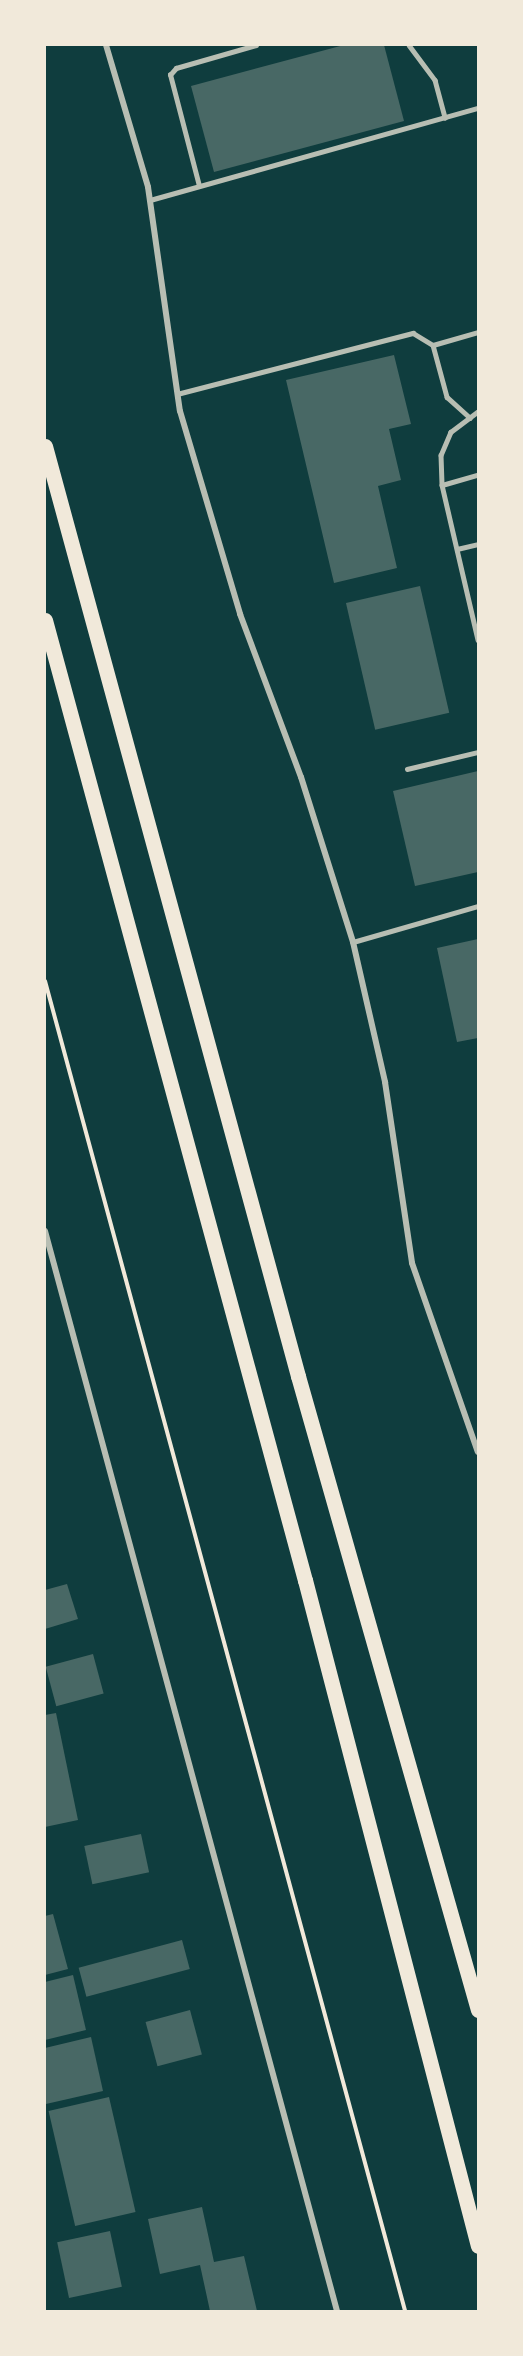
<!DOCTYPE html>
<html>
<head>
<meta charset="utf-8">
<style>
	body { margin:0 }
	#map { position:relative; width:523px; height:2356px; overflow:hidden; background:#0f3d3e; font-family:Arial,sans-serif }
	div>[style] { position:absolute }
	.building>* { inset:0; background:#486865; transform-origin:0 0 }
	.path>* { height:4px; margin:-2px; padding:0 2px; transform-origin:2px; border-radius:2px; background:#f1e9da }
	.service>* { height:4.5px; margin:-2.25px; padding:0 2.25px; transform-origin:2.25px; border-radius:2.25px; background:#b8beb3 }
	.minor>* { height:6px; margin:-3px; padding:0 3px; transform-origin:3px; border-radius:3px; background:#b8beb3 }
	.primary>* { height:15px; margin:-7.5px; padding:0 7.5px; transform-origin:7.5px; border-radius:7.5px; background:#f1e9da }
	span { translate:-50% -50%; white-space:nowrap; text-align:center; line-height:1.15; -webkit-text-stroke:4.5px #f1e9da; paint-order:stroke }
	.frame { position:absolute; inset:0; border:46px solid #f1e9da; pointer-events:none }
</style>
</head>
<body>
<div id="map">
	<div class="building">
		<div style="clip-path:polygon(344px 45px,384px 45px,404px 121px,214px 172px,191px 86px)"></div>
		<div style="clip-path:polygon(394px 355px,411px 424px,389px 429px,401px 480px,378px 486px,397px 568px,334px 583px,286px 380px)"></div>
		<div style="left:420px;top:586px;width:130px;height:76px;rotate:77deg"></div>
		<div style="clip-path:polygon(478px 771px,478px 872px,415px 886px,393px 791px)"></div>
		<div style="clip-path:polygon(478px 939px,478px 1038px,457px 1042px,437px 948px)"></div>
		<div style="clip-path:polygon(67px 1584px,78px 1619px,45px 1629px,45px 1590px)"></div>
		<div style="left:93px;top:1654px;width:41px;height:49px;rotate:75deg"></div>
		<div style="clip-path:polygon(56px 1713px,78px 1820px,45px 1827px,45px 1715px)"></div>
		<div style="left:141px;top:1834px;width:39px;height:58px;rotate:78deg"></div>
		<div style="clip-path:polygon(53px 1914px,68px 1969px,45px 1975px,45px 1916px)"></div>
		<div style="left:182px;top:1940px;width:30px;height:107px;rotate:75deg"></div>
		<div style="clip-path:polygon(73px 1975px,86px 2030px,45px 2040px,45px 1982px)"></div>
		<div style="left:190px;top:2010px;width:46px;height:46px;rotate:75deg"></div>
		<div style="clip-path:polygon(91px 2037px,103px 2091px,46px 2104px,45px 2048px)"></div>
		<div style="left:109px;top:2097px;width:118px;height:62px;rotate:77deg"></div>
		<div style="clip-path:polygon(202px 2207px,214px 2262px,244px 2256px,257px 2311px,210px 2311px,200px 2265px,160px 2274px,148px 2219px)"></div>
		<div style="left:110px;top:2231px;width:57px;height:54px;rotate:78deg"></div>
	</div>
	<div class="path">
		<div style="left:45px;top:981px;width:1378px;rotate:74.85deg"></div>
	</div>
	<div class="service">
		<div style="left:409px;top:45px;width:44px;rotate:53.4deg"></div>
		<div style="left:435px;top:80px;width:39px;rotate:75deg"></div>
		<div style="left:199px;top:186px;width:115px;rotate:-104.6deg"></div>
		<div style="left:170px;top:75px;width:9px;rotate:-49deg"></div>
		<div style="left:176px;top:68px;width:83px;rotate:-16deg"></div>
		<div style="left:150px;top:200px;width:341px;rotate:-15.7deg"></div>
		<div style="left:433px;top:345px;width:47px;rotate:-16.1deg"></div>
		<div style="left:177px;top:394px;width:244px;rotate:-14.5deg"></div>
		<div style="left:413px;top:333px;width:23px;rotate:31deg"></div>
		<div style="left:433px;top:345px;width:54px;rotate:74.9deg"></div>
		<div style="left:447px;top:397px;width:31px;rotate:42deg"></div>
		<div style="left:478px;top:412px;width:34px;rotate:143deg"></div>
		<div style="left:451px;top:432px;width:25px;rotate:113deg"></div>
		<div style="left:441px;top:455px;width:30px;rotate:88deg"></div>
		<div style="left:442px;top:485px;width:159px;rotate:76.9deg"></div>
		<div style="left:442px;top:485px;width:37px;rotate:-16deg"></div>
		<div style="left:457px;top:549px;width:22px;rotate:-13deg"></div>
		<div style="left:407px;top:769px;width:73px;rotate:-13.5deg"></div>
		<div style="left:353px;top:942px;width:130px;rotate:-16.1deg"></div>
	</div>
	<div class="minor">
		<div style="left:106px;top:45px;width:148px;rotate:73.5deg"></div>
		<div style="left:148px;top:187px;width:226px;rotate:81.9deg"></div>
		<div style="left:180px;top:411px;width:212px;rotate:73.5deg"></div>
		<div style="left:240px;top:614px;width:174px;rotate:69.5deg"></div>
		<div style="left:301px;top:777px;width:173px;rotate:72.5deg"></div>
		<div style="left:353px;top:942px;width:144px;rotate:77.1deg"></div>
		<div style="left:385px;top:1082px;width:183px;rotate:81.5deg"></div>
		<div style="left:412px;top:1263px;width:200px;rotate:70.8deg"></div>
		<div style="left:45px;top:1231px;width:1119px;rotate:74.87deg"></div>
	</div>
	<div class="primary">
		<div style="left:45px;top:446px;width:964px;rotate:74.78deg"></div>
		<div style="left:298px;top:1376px;width:659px;rotate:74.15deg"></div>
		<div style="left:45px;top:620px;width:995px;rotate:74.85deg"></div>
		<div style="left:305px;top:1580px;width:688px;rotate:75.44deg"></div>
	</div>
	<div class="frame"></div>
</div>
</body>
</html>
